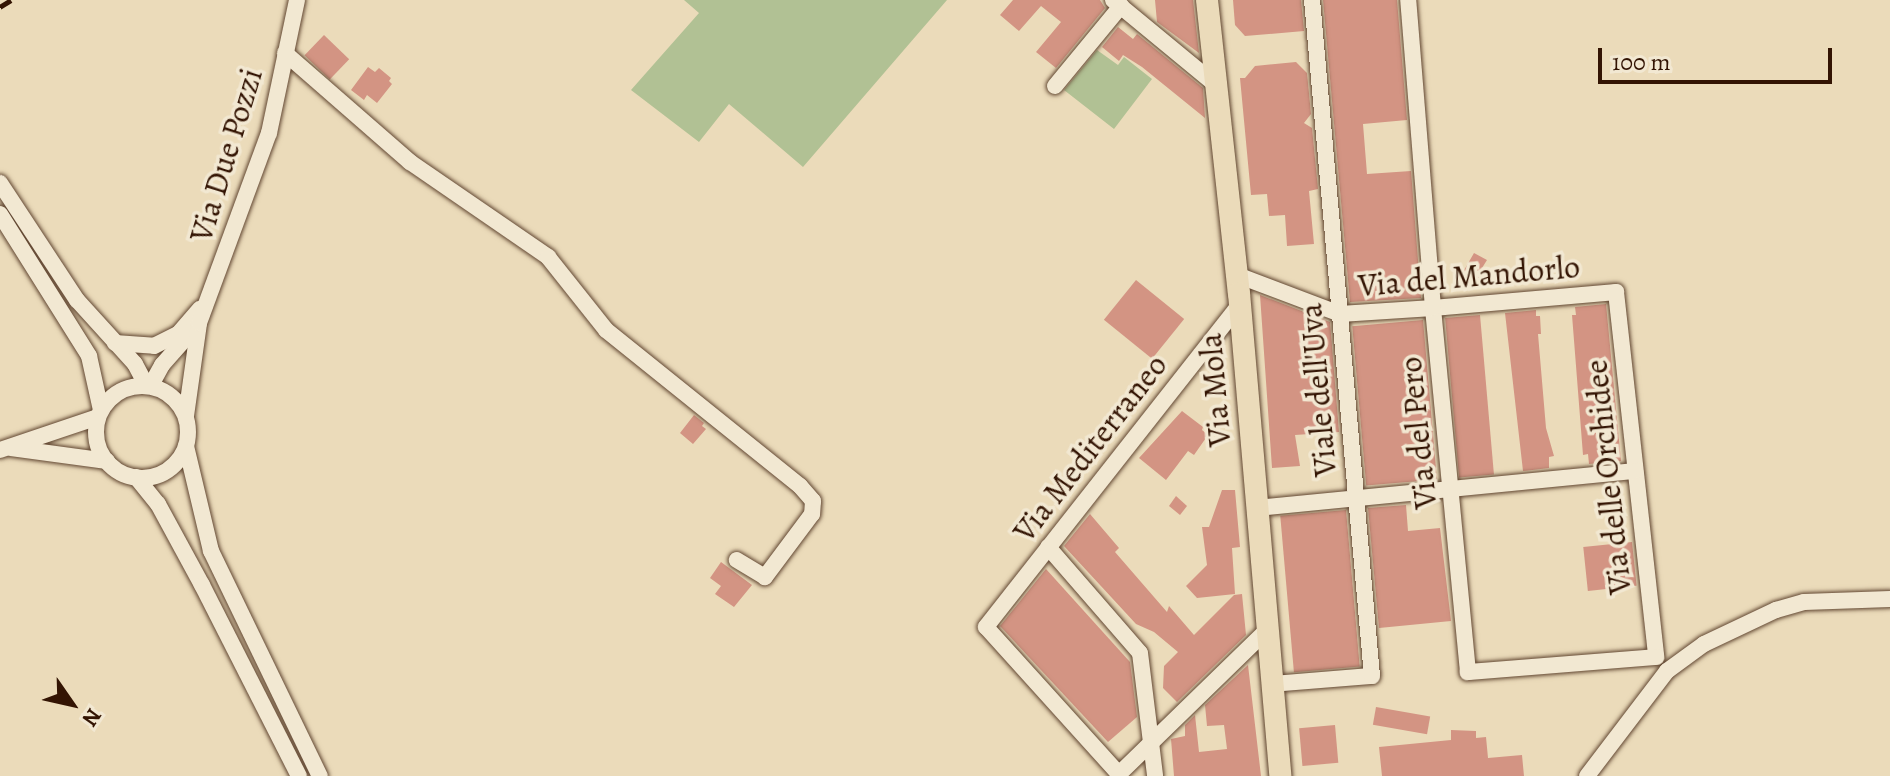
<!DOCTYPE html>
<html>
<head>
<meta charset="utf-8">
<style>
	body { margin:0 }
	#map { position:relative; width:1890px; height:776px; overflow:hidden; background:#ebdbba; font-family:Alegreya,serif }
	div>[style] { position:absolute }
	.green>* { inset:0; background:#b1c194 }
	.building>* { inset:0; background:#d39483; transform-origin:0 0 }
	.roads { filter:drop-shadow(0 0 2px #614631) drop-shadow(0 0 2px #614631) }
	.minor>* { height:16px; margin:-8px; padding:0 8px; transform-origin:8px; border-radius:8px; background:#f2e8d2 }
	.minor>.ring { margin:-8px; padding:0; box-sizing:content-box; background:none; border:16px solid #f2e8d2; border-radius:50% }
	.major>* { height:22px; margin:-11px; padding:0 11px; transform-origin:11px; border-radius:11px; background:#ebdbba }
	.rail>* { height:5px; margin-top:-2.5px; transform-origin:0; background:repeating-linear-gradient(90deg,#331403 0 14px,transparent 0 28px) }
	span { translate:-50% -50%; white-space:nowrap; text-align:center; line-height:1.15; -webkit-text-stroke:7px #f2e8d2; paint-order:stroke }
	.street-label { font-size:32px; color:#331403 }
	.north { position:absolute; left:32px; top:664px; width:80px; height:80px; -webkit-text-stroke:6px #f2e8d2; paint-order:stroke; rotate:124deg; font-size:22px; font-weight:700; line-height:32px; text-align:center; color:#331403 }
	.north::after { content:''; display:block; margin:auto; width:28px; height:36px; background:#331403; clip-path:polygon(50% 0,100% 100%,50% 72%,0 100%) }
	.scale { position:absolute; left:1598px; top:48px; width:234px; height:36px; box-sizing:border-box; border:4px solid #331403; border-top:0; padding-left:10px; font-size:24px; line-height:28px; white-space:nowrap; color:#331403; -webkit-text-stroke:6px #f2e8d2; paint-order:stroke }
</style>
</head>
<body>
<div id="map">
	<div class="green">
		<div style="clip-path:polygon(684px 0,947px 0,803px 167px,729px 104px,699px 142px,631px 90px,699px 13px)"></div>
		<div style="clip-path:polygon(1097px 50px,1118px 65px,1124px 57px,1152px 79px,1114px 129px,1064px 90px)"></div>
	</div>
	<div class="building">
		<div style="clip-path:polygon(1013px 0,1100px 0,1105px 8px,1056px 68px,1036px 52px,1061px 22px,1041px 6px,1019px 31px,1000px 15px)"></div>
		<div style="clip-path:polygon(1155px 0,1193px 0,1199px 53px,1157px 22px)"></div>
		<div style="clip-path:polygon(1233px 0,1301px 0,1304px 31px,1245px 36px,1235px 25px)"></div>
		<div style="clip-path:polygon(1323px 0,1397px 0,1407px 120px,1363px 124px,1367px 174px,1411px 171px,1421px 298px,1350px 302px)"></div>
		<div style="clip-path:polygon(1118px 27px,1133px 39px,1137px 34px,1203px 88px,1205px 118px,1142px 67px,1123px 55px,1119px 61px,1102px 47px)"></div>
		<div style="left:324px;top:35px;width:35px;height:28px;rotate:44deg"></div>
		<div style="clip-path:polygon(1296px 62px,1307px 73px,1311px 114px,1304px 123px,1312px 128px,1318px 189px,1309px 191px,1314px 244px,1287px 246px,1285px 215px,1269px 216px,1267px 194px,1251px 195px,1240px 78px,1245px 78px,1255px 66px)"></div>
		<div style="clip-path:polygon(368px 67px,375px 72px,379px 68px,391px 78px,389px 81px,392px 84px,377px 103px,367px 95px,364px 100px,351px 90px)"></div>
		<div style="clip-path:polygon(1474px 253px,1487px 260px,1477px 276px,1481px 278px,1475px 288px,1460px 290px,1459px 279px)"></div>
		<div style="left:1136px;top:280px;width:62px;height:51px;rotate:39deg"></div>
		<div style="clip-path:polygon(1260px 295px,1330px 322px,1339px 432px,1295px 435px,1300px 466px,1272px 468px)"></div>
		<div style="clip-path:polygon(1606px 304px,1621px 461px,1589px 464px,1588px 454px,1583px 455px,1572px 315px,1576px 315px,1575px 307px)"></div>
		<div style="clip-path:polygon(1536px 310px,1536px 316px,1540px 316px,1541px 334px,1538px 334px,1546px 428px,1554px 456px,1549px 457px,1549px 468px,1523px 471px,1505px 313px)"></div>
		<div style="left:1480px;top:315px;width:160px;height:35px;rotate:85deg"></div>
		<div style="left:1423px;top:320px;width:160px;height:71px;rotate:85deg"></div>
		<div style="clip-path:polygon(1182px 411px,1203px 427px,1202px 430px,1208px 435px,1194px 455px,1188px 451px,1166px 480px,1139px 458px)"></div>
		<div style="clip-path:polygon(694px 415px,704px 423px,702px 426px,706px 429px,693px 444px,680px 433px)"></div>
		<div style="clip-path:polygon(1222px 490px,1235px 490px,1240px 547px,1232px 548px,1235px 594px,1197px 598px,1186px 586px,1207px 565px,1202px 527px,1209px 527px)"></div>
		<div style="clip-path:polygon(1176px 496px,1187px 506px,1180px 515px,1169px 506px)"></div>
		<div style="clip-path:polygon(1406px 505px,1408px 531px,1440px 528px,1451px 621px,1379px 628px,1368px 508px)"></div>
		<div style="left:1346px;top:510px;width:157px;height:66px;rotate:85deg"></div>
		<div style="clip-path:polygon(1090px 514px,1119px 548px,1115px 552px,1167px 612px,1169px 606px,1194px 635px,1234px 595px,1242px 594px,1246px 635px,1177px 702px,1163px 688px,1164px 666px,1178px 652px,1154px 632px,1136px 624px,1064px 546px)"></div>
		<div style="left:1632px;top:542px;width:44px;height:49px;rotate:84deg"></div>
		<div style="clip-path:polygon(721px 562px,752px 585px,734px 607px,715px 594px,721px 586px,710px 578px)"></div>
		<div style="clip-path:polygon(1046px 569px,1130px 662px,1137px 717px,1108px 742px,1000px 626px)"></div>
		<div style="clip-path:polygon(1248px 665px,1261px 776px,1174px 776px,1171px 739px,1185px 736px,1185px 725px,1195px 715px,1199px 752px,1227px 749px,1224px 725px,1207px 726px,1205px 705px)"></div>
		<div style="left:1376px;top:707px;width:55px;height:18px;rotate:10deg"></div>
		<div style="left:1335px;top:725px;width:38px;height:36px;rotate:85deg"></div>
		<div style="clip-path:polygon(1451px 730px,1476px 731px,1476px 738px,1486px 737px,1488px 758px,1522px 755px,1524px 776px,1382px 776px,1379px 747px,1451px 740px)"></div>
	</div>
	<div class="roads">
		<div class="minor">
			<div style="left:1113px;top:0;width:134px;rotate:39.5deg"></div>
			<div style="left:285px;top:53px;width:166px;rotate:41.1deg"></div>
			<div style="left:410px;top:162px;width:168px;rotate:34.5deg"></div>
			<div style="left:548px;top:257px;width:93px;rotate:51.5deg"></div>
			<div style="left:606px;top:330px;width:249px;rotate:38.8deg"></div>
			<div style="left:800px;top:486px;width:20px;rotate:49deg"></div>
			<div style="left:813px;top:501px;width:13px;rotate:94deg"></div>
			<div style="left:812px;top:514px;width:79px;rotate:126.7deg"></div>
			<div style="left:765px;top:577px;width:33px;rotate:-149deg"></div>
			<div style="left:1055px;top:86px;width:104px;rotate:-50.5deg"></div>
			<div style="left:0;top:183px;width:140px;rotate:56.7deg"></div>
			<div style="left:77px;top:300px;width:86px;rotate:47.8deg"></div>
			<div style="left:135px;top:364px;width:24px;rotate:62deg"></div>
			<div style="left:0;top:214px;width:168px;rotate:57.9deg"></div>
			<div style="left:89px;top:356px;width:55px;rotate:77.5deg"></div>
			<div style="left:1237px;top:275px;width:110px;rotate:20.7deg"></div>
			<div style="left:1340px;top:314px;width:93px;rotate:-3.7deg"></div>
			<div style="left:1433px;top:308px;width:184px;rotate:-5deg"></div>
			<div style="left:1616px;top:292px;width:367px;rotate:83.7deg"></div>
			<div style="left:1656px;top:657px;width:189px;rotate:175.4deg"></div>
			<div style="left:1468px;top:672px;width:366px;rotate:-95.5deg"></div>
			<div style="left:1433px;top:308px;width:309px;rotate:-94.6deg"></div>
			<div style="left:1240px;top:304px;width:411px;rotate:128.2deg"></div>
			<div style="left:986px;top:627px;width:198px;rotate:47.9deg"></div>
			<div style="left:1119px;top:774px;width:205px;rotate:-44.2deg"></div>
			<div style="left:115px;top:343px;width:39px;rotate:4deg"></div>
			<div style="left:154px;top:346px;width:28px;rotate:-27deg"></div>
			<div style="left:179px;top:333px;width:32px;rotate:-49deg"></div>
			<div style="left:151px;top:385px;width:23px;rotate:-61deg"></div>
			<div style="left:162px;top:365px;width:47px;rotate:-48.5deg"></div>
			<div class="ring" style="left:96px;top:386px;width:76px;height:76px"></div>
			<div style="left:186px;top:416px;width:94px;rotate:-82deg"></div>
			<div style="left:199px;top:323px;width:202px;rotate:-69.8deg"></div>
			<div style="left:269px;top:133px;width:136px;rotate:-78.1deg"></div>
			<div style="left:186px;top:446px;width:108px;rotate:76.6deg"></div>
			<div style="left:211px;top:551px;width:250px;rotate:64.2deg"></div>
			<div style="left:11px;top:448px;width:97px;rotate:7.7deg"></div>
			<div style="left:0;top:450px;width:103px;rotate:-18.6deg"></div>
			<div style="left:136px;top:477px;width:35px;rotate:51deg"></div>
			<div style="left:158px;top:504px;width:92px;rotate:61.5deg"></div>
			<div style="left:202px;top:585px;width:214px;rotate:63.1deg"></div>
			<div style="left:1257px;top:508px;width:380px;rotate:-5.6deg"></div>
			<div style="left:1048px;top:547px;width:140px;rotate:49deg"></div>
			<div style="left:1140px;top:653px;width:124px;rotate:83deg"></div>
			<div style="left:1272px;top:684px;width:100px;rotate:-4.6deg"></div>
			<div style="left:1372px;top:676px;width:679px;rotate:-95.07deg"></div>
			<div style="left:1587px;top:776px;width:132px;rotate:-52.7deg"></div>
			<div style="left:1667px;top:671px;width:46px;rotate:-36.1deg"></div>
			<div style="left:1704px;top:644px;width:80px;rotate:-25.3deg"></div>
			<div style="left:1776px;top:610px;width:29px;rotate:-16deg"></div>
			<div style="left:1804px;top:602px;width:86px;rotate:-2deg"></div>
		</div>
		<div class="major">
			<div style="left:1207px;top:0;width:295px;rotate:83.8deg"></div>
			<div style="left:1239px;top:293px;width:485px;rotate:85.1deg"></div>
		</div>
	</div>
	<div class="rail">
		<div style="left:0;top:7px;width:13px;rotate:-32deg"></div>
	</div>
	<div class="street-label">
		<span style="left:226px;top:155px;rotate:-73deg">Via Due Pozzi</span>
		<span style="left:1469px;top:276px;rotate:-5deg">Via del Mandorlo</span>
		<span style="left:1215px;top:390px;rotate:-95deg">Via Mola</span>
		<span style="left:1318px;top:390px;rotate:-95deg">Viale dell'Uva</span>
		<span style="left:1418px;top:433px;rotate:-96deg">Via del Pero</span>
		<span style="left:1090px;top:448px;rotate:-52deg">Via Mediterraneo</span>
		<span style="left:1608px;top:477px;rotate:-96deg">Via delle Orchidee</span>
	</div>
	<div class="north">N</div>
	<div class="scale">100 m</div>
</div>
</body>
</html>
